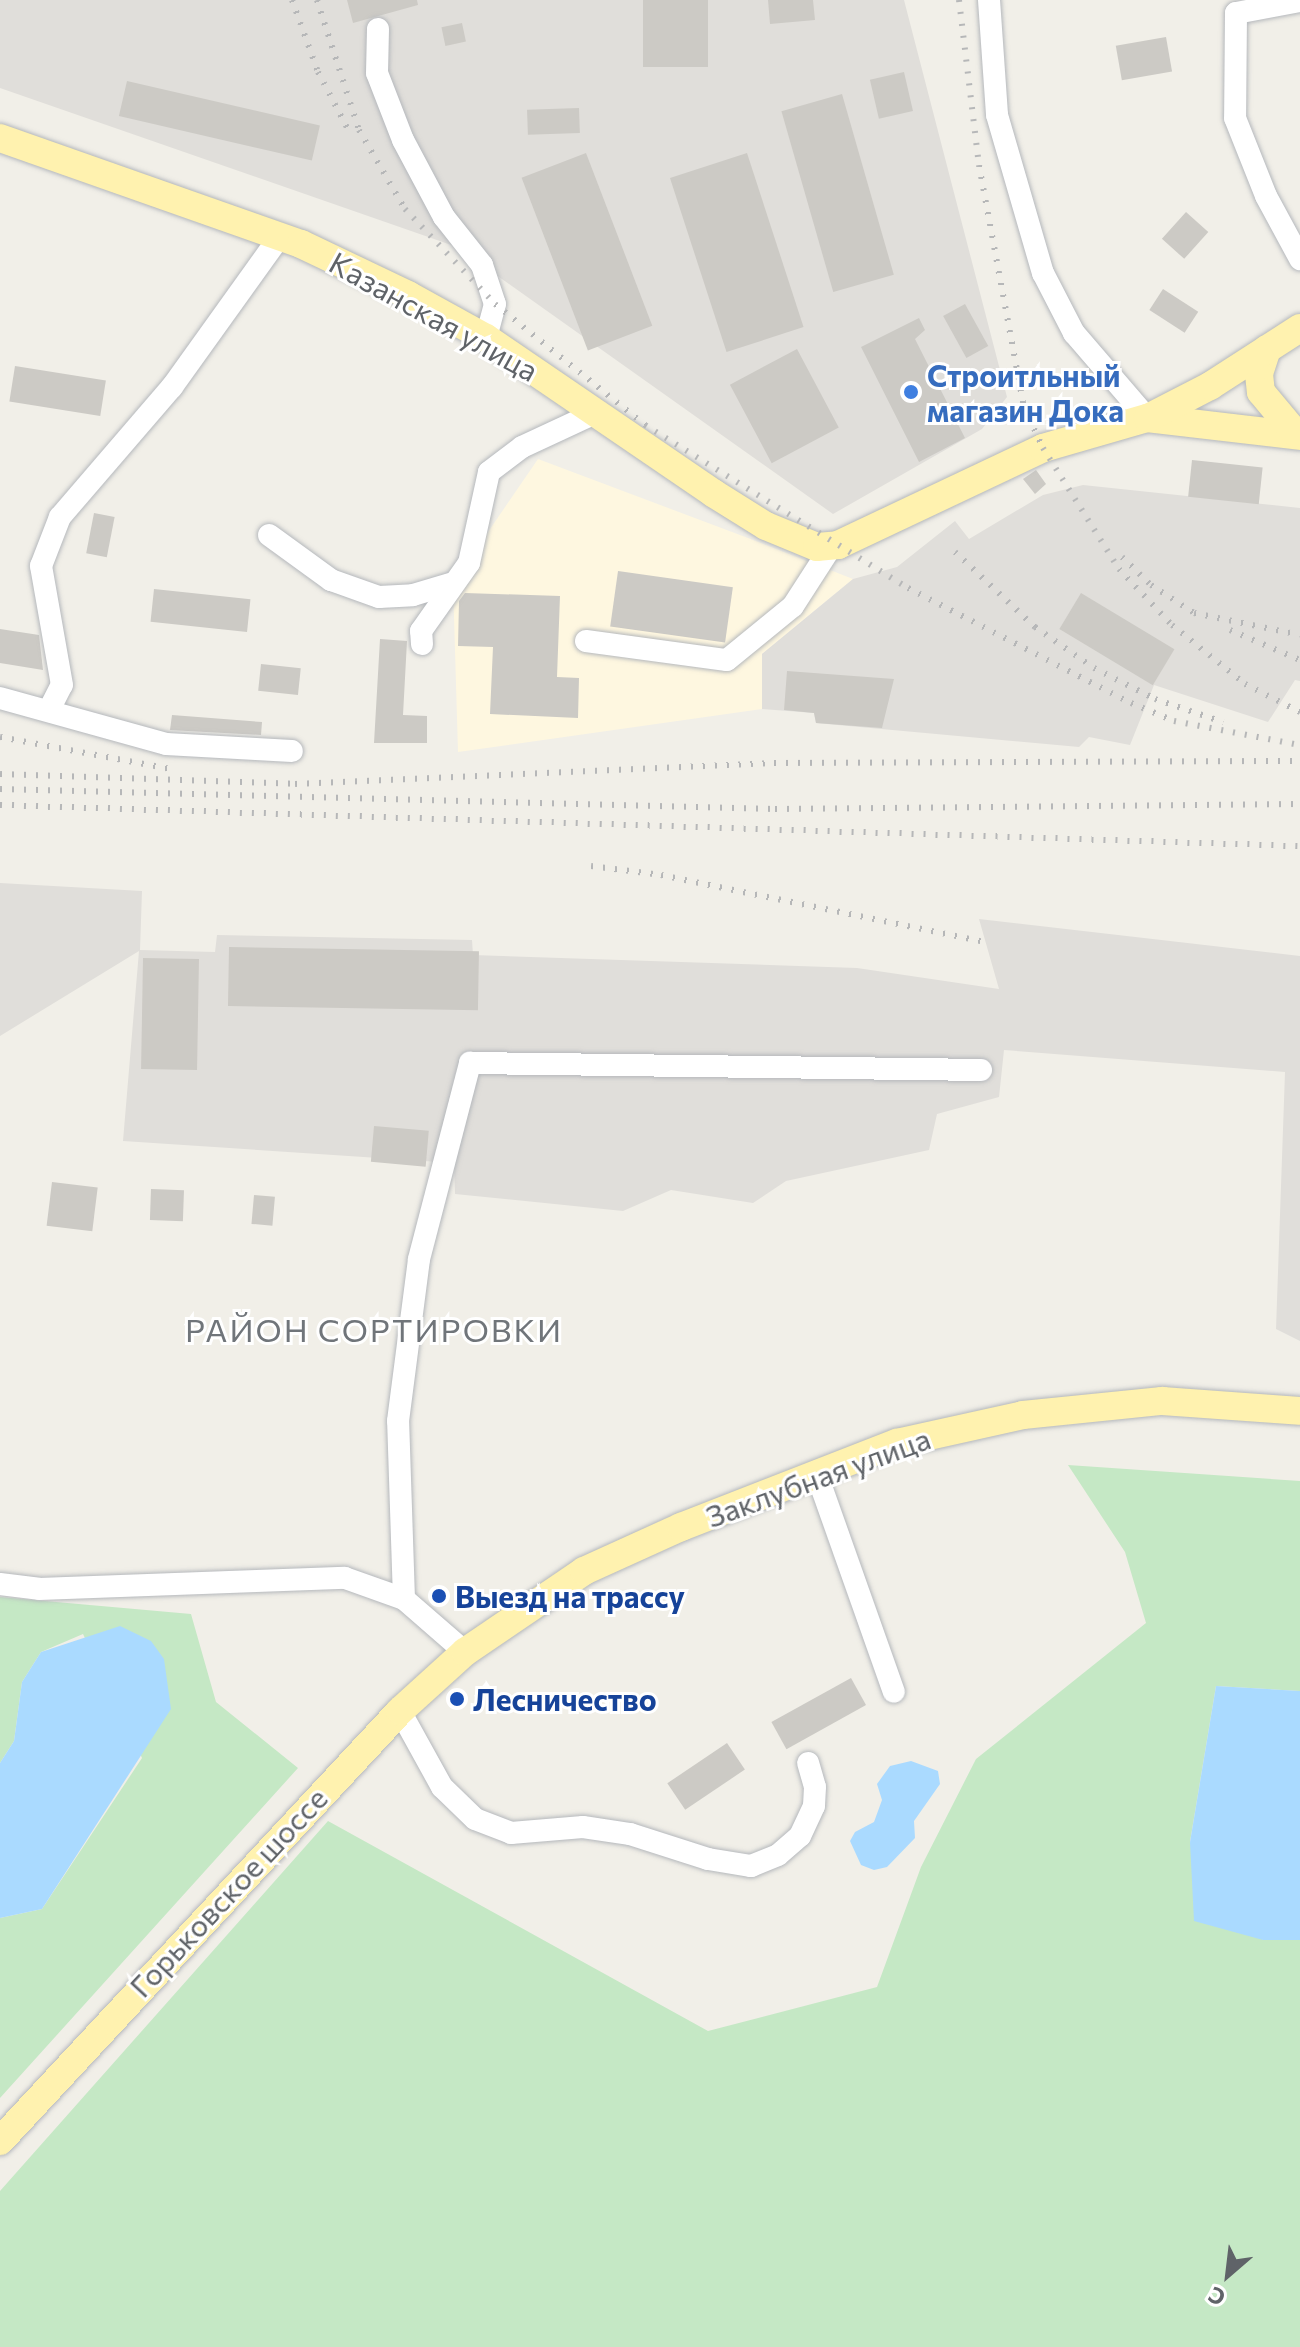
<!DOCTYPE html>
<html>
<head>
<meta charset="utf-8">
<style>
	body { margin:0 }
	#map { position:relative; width:1300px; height:2347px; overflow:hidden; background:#f1efe8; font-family:Commissioner,sans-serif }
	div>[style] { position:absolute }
	.commercial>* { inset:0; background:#fef7e0 }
	.industrial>* { inset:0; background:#e0deda }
	.green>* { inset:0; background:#c5e8c5 }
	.water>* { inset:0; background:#aadaff }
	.building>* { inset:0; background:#cccac5; transform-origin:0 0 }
	.roads { filter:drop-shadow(0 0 2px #b5b8bc) drop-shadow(0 0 2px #b5b8bc) }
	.minor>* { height:22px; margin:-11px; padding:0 11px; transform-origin:11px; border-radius:11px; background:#fff }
	.major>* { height:28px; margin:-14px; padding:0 14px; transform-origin:14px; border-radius:14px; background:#fff2af }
	.rail>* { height:6px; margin-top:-3px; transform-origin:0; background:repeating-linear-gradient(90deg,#b6b7b8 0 2px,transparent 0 12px) }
	.dots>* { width:22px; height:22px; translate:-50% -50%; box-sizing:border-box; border:4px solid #fff; border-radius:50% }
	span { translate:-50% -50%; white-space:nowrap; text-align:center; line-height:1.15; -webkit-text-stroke:6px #fff; paint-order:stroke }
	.street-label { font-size:30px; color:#5f6368 }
	.shop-label { font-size:30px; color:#366cbe; font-weight:700 }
	.left { translate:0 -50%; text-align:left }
	.transit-label { font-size:30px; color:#164399; font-weight:700 }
	.neighbourhood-label { font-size:32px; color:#70757a; letter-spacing:2px }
	.north { position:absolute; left:1188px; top:2235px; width:80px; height:80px; -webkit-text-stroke:6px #fff; paint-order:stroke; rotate:208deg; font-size:22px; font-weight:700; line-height:32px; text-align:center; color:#5f6368 }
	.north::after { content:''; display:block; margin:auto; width:28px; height:36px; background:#5f6368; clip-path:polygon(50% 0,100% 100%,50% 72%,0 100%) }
</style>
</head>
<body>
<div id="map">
	<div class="commercial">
		<div style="clip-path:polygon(538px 459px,748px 538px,853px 579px,762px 654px,762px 709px,458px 752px,453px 583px)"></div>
	</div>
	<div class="industrial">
		<div style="clip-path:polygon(0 0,904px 0,1007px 397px,982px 429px,833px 514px,457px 247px,0 88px)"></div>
		<div style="clip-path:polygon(1083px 485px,1300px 508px,1300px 681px,1295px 680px,1268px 722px,1154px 685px,1130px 745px,1089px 737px,1079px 747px,816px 723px,814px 713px,762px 709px,762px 654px,853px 579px,897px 567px,955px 521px,969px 539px,1043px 495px)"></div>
		<div style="clip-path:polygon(0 883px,142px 891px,140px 950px,215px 952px,217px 935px,472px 940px,473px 955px,857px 968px,999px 989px,979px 919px,1300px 956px,1300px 1341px,1276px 1329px,1285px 1072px,1004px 1050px,999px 1097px,937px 1114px,929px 1150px,786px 1181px,753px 1203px,671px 1190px,623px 1211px,455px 1194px,454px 1163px,123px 1141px,139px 951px,0 1036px)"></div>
	</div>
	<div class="green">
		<div style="clip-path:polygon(1068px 1465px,1300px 1481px,1300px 1691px,1216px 1686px,1190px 1842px,1263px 1940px,1300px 1940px,1300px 2347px,0 2347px,0 2191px,328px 1821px,708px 2031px,877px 1987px,921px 1867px,976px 1759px,1146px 1623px,1125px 1552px)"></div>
		<div style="clip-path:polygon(0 1597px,191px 1614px,216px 1702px,298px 1768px,0 2098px,0 1918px,42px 1909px,142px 1758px,83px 1634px,41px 1652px,22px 1682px,14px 1741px,0 1763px)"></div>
	</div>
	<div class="water">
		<div style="clip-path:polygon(120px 1626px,151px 1641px,164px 1659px,171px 1709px,42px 1909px,0 1918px,0 1763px,14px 1741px,22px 1682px,41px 1652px)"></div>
		<div style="clip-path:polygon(1216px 1686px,1300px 1691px,1300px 1940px,1263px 1940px,1194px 1921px,1190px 1842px)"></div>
		<div style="clip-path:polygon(911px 1761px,938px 1771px,940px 1784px,914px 1821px,915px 1838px,887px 1867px,874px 1870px,861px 1865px,850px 1841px,855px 1832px,874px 1822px,882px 1800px,877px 1784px,890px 1766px)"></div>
	</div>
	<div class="building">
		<div style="clip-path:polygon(347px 0,417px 0,418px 5px,353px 23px)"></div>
		<div style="left:643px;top:0;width:65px;height:67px"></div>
		<div style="clip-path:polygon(768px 0,813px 0,815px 20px,770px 24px)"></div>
		<div style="left:462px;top:23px;width:19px;height:21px;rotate:78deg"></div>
		<div style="left:1166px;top:37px;width:35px;height:51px;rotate:80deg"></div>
		<div style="left:904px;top:72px;width:40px;height:35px;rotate:77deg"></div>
		<div style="left:127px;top:81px;width:198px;height:36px;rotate:13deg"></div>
		<div style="left:842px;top:94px;width:188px;height:63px;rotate:74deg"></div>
		<div style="left:579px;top:108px;width:25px;height:52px;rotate:88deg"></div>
		<div style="left:586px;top:153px;width:185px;height:69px;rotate:69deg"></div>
		<div style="left:747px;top:153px;width:183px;height:81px;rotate:72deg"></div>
		<div style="left:1186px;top:212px;width:30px;height:36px;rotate:42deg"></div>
		<div style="left:1163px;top:289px;width:42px;height:25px;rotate:33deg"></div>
		<div style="left:965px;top:304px;width:48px;height:25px;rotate:61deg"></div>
		<div style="clip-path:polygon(919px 318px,925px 330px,915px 339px,965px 438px,919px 462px,861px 347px)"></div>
		<div style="left:797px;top:349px;width:89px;height:76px;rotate:62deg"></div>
		<div style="left:15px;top:366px;width:92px;height:36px;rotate:9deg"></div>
		<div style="left:1192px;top:460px;width:71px;height:37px;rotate:6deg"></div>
		<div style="clip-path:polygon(1036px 470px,1046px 484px,1035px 494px,1023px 479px)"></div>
		<div style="left:94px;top:513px;width:21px;height:41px;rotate:11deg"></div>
		<div style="left:618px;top:571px;width:116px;height:56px;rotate:8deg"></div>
		<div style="left:154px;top:589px;width:97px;height:33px;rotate:6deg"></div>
		<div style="clip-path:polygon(465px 593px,560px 596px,557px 677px,579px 678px,578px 718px,490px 714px,493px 647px,458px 646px,459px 601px)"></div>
		<div style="left:1081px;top:593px;width:109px;height:42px;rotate:31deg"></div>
		<div style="clip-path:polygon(0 629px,39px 635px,43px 670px,0 663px)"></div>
		<div style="clip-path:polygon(380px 639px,407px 641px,403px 715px,427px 716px,427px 743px,374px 743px)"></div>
		<div style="left:261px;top:664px;width:40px;height:27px;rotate:6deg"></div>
		<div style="clip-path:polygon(787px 671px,894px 679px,882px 728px,816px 723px,814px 713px,784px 710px)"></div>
		<div style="clip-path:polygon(172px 715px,262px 722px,261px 735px,170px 730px)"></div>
		<div style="left:229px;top:947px;width:250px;height:59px;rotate:1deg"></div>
		<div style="left:143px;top:958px;width:56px;height:111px;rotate:1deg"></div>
		<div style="left:374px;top:1126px;width:55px;height:36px;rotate:5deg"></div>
		<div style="left:52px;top:1182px;width:46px;height:44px;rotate:7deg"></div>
		<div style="left:151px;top:1189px;width:33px;height:31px;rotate:2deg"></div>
		<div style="left:254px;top:1195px;width:21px;height:29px;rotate:5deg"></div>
		<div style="left:851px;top:1678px;width:31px;height:91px;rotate:61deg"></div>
		<div style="left:727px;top:1743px;width:32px;height:72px;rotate:56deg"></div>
	</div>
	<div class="roads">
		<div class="minor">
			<div style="left:989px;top:0;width:115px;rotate:86deg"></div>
			<div style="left:997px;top:115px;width:165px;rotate:73.8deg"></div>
			<div style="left:1043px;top:273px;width:68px;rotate:62.7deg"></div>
			<div style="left:1074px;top:333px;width:112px;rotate:49.3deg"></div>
			<div style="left:1300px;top:1px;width:65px;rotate:169.4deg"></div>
			<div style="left:1236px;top:13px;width:105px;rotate:90.5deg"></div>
			<div style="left:1235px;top:118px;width:84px;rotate:68.3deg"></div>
			<div style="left:1266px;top:196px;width:72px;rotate:61.6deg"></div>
			<div style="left:378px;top:29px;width:44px;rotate:91.3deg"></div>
			<div style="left:377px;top:73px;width:72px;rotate:68.8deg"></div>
			<div style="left:403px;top:140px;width:87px;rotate:62deg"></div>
			<div style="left:444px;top:217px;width:61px;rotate:51.6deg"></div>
			<div style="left:482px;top:265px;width:41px;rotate:71.6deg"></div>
			<div style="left:495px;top:304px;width:35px;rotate:105deg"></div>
			<div style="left:269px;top:535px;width:77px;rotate:36deg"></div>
			<div style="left:331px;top:580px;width:51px;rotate:19.5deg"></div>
			<div style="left:379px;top:597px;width:34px;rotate:-3deg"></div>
			<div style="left:413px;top:595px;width:42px;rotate:-16.7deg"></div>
			<div style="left:586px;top:641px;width:142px;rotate:7.7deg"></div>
			<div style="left:727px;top:660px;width:85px;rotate:-39.3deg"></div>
			<div style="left:793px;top:606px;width:70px;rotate:-57.2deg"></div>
			<div style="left:422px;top:644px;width:13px;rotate:-94deg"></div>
			<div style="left:421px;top:631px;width:83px;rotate:-54.8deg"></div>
			<div style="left:469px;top:563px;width:93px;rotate:-77.6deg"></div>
			<div style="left:489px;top:472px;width:41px;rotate:-37.1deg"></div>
			<div style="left:522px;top:447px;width:83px;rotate:-25deg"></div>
			<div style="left:0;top:698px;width:172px;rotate:15.5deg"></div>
			<div style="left:166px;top:744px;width:126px;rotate:3.2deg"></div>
			<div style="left:49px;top:710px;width:28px;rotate:-63deg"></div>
			<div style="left:62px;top:685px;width:121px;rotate:-100deg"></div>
			<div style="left:41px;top:566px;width:53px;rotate:-68.8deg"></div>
			<div style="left:60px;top:517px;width:172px;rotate:-49.3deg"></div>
			<div style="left:172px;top:387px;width:186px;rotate:-54.4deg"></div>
			<div style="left:816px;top:1472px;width:233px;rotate:70.5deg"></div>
			<div style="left:0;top:1584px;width:39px;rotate:7deg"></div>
			<div style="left:39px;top:1589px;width:306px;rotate:-2.1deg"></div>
			<div style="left:345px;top:1578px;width:63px;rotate:19.6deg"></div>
			<div style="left:404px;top:1599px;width:81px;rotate:41deg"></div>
			<div style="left:404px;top:1599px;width:178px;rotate:-91.9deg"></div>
			<div style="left:398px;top:1421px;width:163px;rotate:-82.6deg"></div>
			<div style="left:419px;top:1259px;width:203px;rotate:-75.4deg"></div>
			<div style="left:470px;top:1063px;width:511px;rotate:0.78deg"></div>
			<div style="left:400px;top:1711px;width:87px;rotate:61.1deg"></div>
			<div style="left:442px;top:1787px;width:46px;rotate:44.1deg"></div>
			<div style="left:475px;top:1819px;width:39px;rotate:21deg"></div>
			<div style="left:511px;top:1833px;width:72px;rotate:-4.8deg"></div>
			<div style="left:583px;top:1827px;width:48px;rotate:8.5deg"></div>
			<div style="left:630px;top:1834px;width:82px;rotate:17.8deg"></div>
			<div style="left:708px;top:1859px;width:44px;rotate:9.2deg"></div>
			<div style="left:751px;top:1866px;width:29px;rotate:-22deg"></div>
			<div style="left:778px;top:1855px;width:29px;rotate:-41deg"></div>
			<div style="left:800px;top:1836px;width:33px;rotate:-65deg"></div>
			<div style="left:814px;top:1806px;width:19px;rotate:-87deg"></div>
			<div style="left:815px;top:1787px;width:25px;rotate:-106deg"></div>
		</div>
		<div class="major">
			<div style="left:0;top:138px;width:319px;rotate:19.4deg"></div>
			<div style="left:301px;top:244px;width:119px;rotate:25.5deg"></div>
			<div style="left:408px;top:295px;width:89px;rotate:28.9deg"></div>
			<div style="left:486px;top:338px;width:275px;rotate:34.3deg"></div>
			<div style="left:713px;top:493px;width:62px;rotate:31.9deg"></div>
			<div style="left:766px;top:526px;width:55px;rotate:22.4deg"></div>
			<div style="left:817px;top:547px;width:21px;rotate:-5deg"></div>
			<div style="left:838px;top:545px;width:227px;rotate:-25.3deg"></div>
			<div style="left:1043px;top:448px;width:108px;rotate:-16.1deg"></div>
			<div style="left:1147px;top:418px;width:154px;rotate:6.7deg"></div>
			<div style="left:1267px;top:349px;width:26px;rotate:108deg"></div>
			<div style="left:1259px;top:374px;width:18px;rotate:84deg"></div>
			<div style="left:1261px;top:392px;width:56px;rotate:50.1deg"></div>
			<div style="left:1148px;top:418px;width:70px;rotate:-27.3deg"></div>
			<div style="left:1210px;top:386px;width:107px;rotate:-32.8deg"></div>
			<div style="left:0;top:2141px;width:587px;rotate:-47.07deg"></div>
			<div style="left:400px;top:1711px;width:88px;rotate:-42.2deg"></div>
			<div style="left:465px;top:1652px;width:144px;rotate:-34.2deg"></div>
			<div style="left:584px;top:1571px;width:107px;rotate:-24.4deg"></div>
			<div style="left:681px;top:1527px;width:232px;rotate:-21.3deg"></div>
			<div style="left:897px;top:1443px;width:129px;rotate:-12.5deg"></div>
			<div style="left:1023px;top:1415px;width:140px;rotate:-5.8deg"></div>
			<div style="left:1162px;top:1401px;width:138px;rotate:4.1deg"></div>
		</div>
	</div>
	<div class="rail">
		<div style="left:292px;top:0;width:77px;rotate:70.1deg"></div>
		<div style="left:318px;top:72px;width:71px;rotate:62.4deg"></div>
		<div style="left:317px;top:0;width:137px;rotate:72.1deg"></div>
		<div style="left:359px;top:130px;width:91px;rotate:59.8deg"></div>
		<div style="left:405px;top:209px;width:131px;rotate:46.5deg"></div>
		<div style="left:495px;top:304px;width:193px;rotate:38.9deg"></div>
		<div style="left:645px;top:425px;width:309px;rotate:31.8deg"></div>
		<div style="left:908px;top:588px;width:251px;rotate:27.3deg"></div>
		<div style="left:1131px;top:703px;width:47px;rotate:22.7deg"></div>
		<div style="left:1174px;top:721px;width:128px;rotate:10.8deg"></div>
		<div style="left:959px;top:0;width:166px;rotate:83.1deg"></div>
		<div style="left:979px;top:165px;width:246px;rotate:79.5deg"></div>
		<div style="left:1024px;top:407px;width:45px;rotate:65.1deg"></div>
		<div style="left:1043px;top:448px;width:143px;rotate:57.9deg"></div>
		<div style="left:1119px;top:569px;width:77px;rotate:46.6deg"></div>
		<div style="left:1172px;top:625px;width:94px;rotate:38.9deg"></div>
		<div style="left:1245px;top:684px;width:62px;rotate:27deg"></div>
		<div style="left:955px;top:552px;width:110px;rotate:43.2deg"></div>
		<div style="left:1035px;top:627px;width:72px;rotate:34.8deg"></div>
		<div style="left:1094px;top:668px;width:68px;rotate:26.9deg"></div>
		<div style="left:1155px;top:699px;width:72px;rotate:18.7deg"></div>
		<div style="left:1122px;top:557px;width:40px;rotate:44deg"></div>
		<div style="left:1151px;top:585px;width:51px;rotate:33.1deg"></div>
		<div style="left:1194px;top:613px;width:108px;rotate:11.7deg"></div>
		<div style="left:1230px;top:630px;width:76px;rotate:23.2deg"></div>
		<div style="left:0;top:737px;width:179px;rotate:10.6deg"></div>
		<div style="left:0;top:774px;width:295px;rotate:1.9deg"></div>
		<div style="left:295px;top:784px;width:479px;rotate:-2.5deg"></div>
		<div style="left:774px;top:763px;width:526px;rotate:-0.22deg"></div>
		<div style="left:0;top:789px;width:775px;rotate:1.48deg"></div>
		<div style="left:775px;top:809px;width:525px;rotate:-0.55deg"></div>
		<div style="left:0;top:805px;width:1301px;rotate:1.81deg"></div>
		<div style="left:591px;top:866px;width:71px;rotate:7.3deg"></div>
		<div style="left:661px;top:875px;width:335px;rotate:11.7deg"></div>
	</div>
	<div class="dots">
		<div style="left:911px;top:392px;background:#3f7fe0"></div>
		<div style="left:439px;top:1596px;background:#1a4fb4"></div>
		<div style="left:457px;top:1699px;background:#1a4fb4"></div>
	</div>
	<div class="street-label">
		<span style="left:434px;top:316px;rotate:29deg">Казанская улица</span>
		<span style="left:818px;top:1477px;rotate:-20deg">Заклубная улица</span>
		<span style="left:228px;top:1892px;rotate:-47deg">Горьковское шоссе</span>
	</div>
	<div class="shop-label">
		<span class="left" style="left:927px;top:392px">Строитльный<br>магазин Дока</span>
	</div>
	<div class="transit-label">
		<span class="left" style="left:455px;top:1596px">Выезд на трассу</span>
		<span class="left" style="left:473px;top:1699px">Лесничество</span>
	</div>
	<div class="neighbourhood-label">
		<span style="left:374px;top:1329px">РАЙОН СОРТИРОВКИ</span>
	</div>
	<div class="north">С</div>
</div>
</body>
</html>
